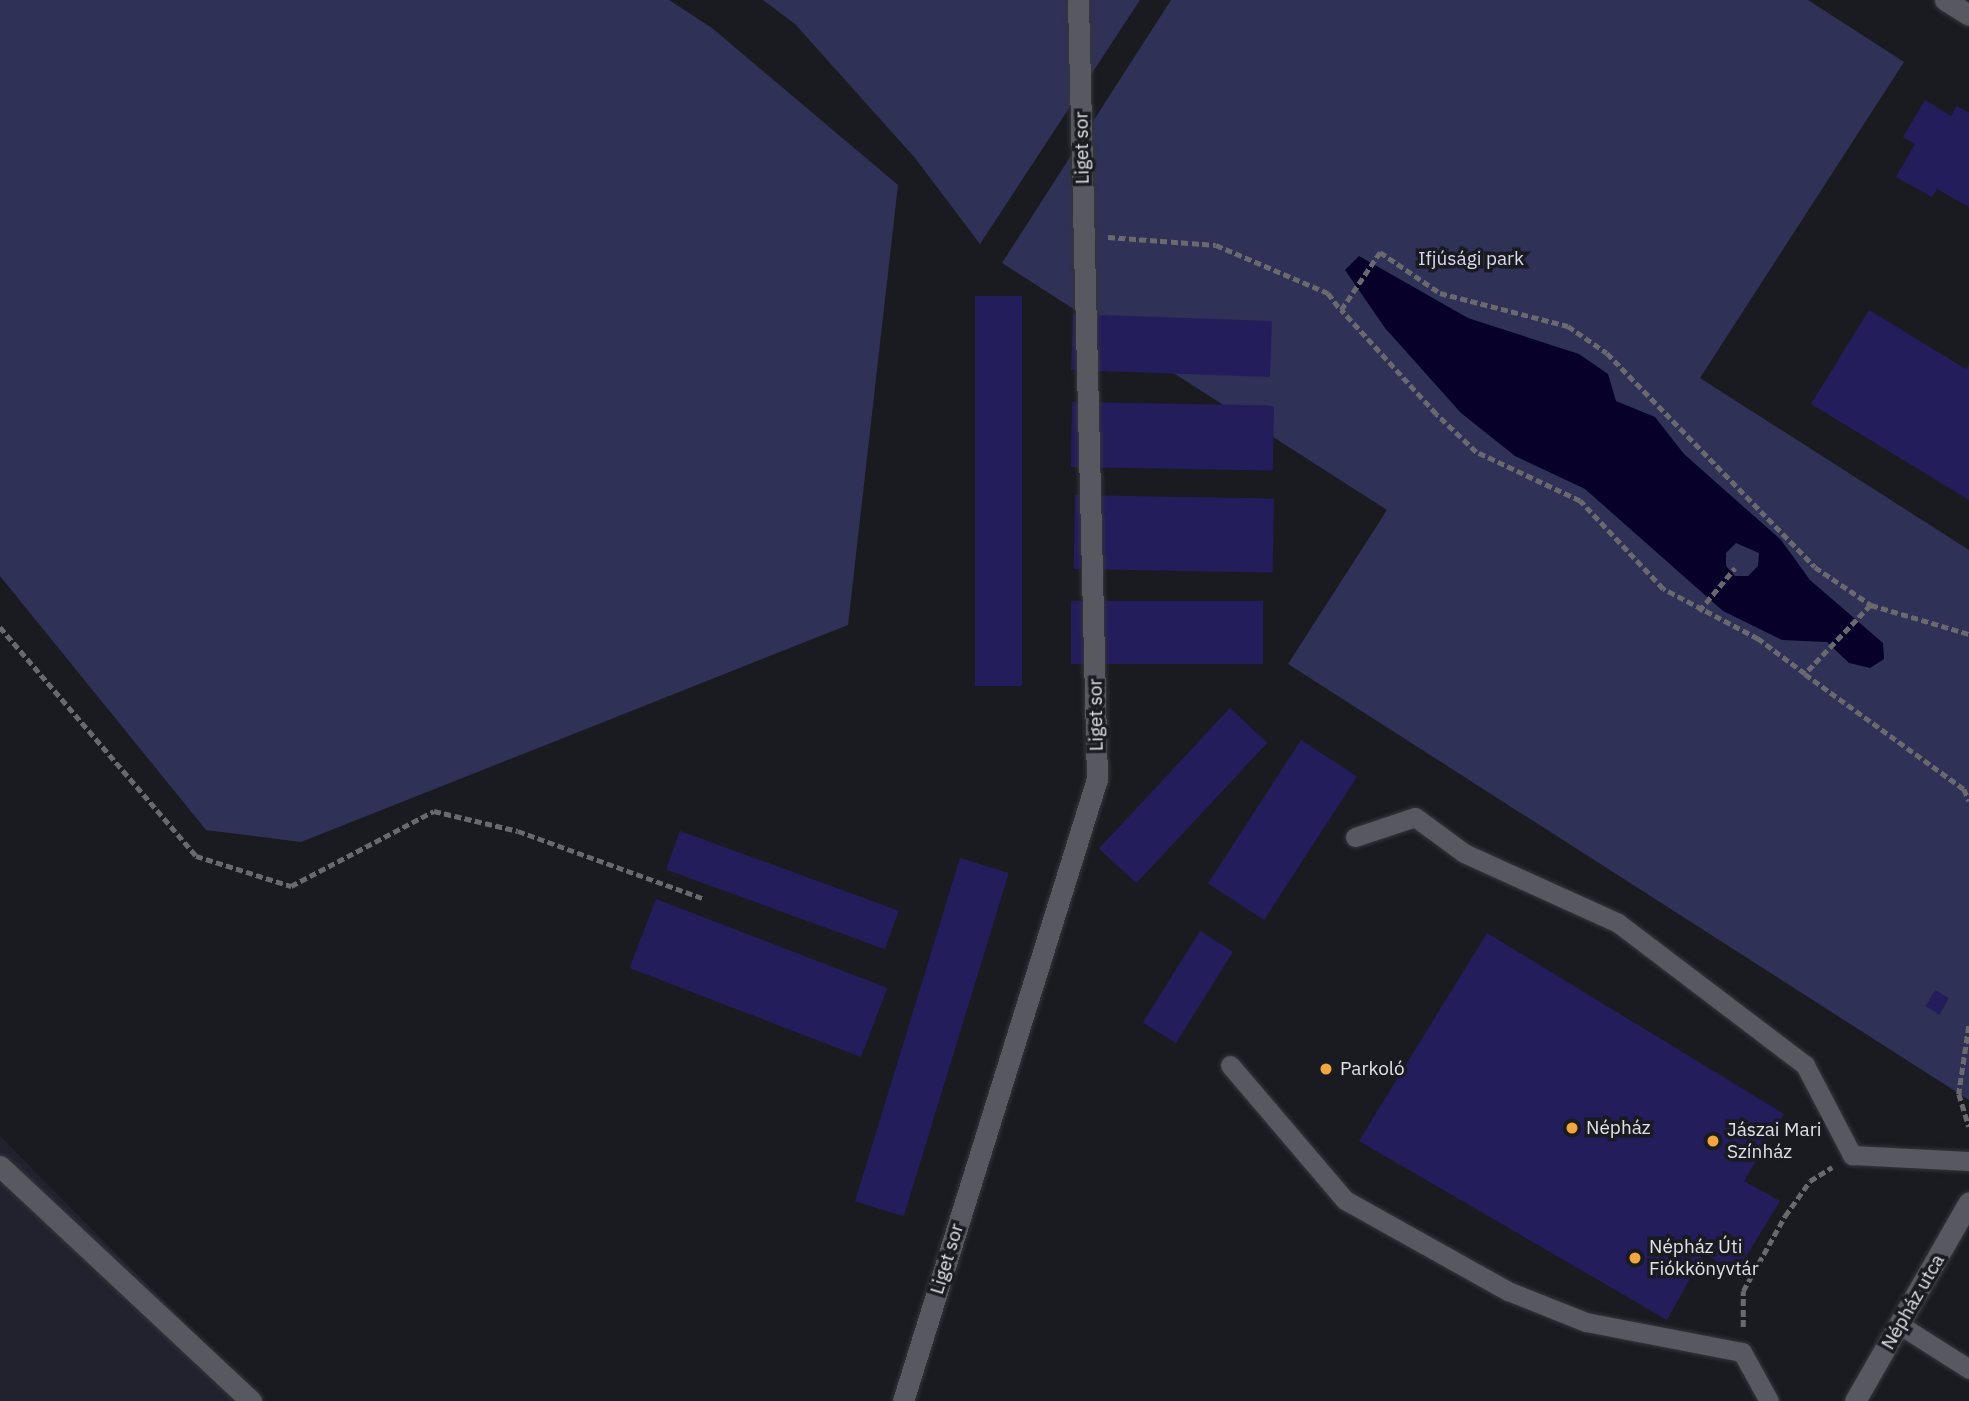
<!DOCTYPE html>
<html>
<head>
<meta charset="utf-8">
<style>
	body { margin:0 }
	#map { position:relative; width:1969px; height:1401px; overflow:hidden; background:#1a1a21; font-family:"IBM Plex Sans",sans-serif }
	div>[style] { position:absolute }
	.built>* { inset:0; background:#21222e }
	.green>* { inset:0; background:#303157 }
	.water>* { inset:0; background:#070029 }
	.building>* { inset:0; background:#231d5c; transform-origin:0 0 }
	.path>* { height:4.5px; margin-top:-2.25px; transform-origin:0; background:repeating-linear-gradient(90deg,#69696f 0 7px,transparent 0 10.5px) }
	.roads { filter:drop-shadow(0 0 2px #35353a) drop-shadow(0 0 2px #35353a) }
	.service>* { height:19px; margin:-9.5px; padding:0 9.5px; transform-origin:9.5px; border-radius:9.5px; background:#575860 }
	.minor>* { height:21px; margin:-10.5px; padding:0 10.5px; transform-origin:10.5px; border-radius:10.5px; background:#575860 }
	.tertiary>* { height:21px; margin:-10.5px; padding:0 10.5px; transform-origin:10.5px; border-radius:10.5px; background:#575860 }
	.dots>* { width:19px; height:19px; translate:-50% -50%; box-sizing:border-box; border:4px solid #1a1a21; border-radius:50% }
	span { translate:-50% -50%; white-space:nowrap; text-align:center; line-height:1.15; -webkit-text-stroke:7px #1a1a21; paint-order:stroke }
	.street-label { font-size:19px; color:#e0e0e5 }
	.park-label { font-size:19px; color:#d8daee }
	.poi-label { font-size:19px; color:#e0e0e5 }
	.left { translate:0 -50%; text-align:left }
</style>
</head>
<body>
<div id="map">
	<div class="built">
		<div style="clip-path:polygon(0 1136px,262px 1401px,0 1401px)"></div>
	</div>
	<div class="green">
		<div style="clip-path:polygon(0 0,669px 0,712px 28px,898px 185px,848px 625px,301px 842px,206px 830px,0 576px)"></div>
		<div style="clip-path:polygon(763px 0,1140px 0,980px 244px,915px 158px,795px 24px)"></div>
		<div style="clip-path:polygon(1171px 0,1808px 0,1904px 62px,1700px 378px,1969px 550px,1969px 1100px,1288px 664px,1387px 510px,1002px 263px)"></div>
	</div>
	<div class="water">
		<div style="clip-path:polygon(evenodd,1359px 256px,1468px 318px,1579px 354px,1608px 374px,1616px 401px,1655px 417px,1684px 454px,1781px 540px,1810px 580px,1883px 643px,1884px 659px,1870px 668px,1849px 663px,1827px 642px,1782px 640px,1723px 611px,1585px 489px,1515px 456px,1461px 413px,1385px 328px,1345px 270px,1359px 256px,1736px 543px,1759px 553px,1758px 566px,1748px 576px,1735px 576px,1726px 566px,1726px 553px,1736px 543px)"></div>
	</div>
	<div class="building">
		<div style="clip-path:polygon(1925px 100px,1951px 116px,1957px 106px,1969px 113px,1969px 207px,1937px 189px,1932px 197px,1896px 177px,1915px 144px,1903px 137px)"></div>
		<div style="left:1022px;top:296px;width:390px;height:47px;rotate:90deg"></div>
		<div style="clip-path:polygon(1869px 310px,1966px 369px,1969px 364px,1969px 500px,1811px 404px)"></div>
		<div style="left:1073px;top:314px;width:199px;height:56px;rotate:2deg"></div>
		<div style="left:1072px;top:402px;width:202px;height:65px;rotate:1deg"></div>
		<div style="left:1075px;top:495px;width:199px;height:74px;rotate:1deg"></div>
		<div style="left:1263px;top:601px;width:63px;height:192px;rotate:90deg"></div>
		<div style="left:1230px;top:708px;width:51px;height:192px;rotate:43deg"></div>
		<div style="left:1301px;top:740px;width:67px;height:171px;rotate:33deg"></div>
		<div style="left:680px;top:831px;width:233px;height:41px;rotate:20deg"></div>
		<div style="left:960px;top:858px;width:51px;height:359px;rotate:17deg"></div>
		<div style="left:656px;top:899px;width:248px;height:74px;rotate:21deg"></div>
		<div style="left:1200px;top:931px;width:39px;height:108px;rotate:32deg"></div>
		<div style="clip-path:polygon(1487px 933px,1784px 1114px,1744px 1181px,1780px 1201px,1736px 1273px,1704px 1253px,1667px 1320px,1359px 1141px)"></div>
		<div style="left:1935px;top:990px;width:16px;height:19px;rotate:30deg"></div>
	</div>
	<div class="path">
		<div style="left:1108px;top:237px;width:108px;rotate:4.2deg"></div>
		<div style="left:1216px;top:245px;width:122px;rotate:23.2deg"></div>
		<div style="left:1328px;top:293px;width:21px;rotate:53deg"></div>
		<div style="left:1871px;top:605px;width:102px;rotate:16.5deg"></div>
		<div style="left:1699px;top:611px;width:56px;rotate:-50.1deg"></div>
		<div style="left:0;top:627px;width:301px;rotate:49.4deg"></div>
		<div style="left:196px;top:856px;width:100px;rotate:17.5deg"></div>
		<div style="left:291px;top:886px;width:161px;rotate:-27.7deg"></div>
		<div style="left:434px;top:811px;width:86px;rotate:13.4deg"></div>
		<div style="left:518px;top:831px;width:196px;rotate:20deg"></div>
		<div style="left:1805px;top:674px;width:59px;rotate:-143.3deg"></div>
		<div style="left:1758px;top:639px;width:107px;rotate:-152.2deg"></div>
		<div style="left:1663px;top:589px;width:121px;rotate:-133.3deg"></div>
		<div style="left:1580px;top:501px;width:115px;rotate:-154.8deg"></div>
		<div style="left:1476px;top:452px;width:55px;rotate:-136.5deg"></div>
		<div style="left:1436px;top:414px;width:141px;rotate:-132.4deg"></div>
		<div style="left:1341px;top:310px;width:70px;rotate:-56.1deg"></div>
		<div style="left:1380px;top:252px;width:73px;rotate:34.3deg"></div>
		<div style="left:1440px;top:293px;width:132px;rotate:14.5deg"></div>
		<div style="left:1568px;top:326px;width:47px;rotate:34.7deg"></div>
		<div style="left:1607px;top:353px;width:298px;rotate:45.8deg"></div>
		<div style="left:1815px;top:567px;width:68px;rotate:34.2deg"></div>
		<div style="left:1871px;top:605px;width:95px;rotate:133.7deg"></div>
		<div style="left:1805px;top:674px;width:196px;rotate:35.9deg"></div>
		<div style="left:1964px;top:789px;width:13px;rotate:67deg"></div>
		<div style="left:1969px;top:1026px;width:69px;rotate:98.4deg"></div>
		<div style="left:1959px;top:1094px;width:34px;rotate:73deg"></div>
		<div style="left:1743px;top:1327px;width:36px;rotate:-90deg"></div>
		<div style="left:1743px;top:1291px;width:86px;rotate:-60.8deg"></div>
		<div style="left:1785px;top:1216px;width:43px;rotate:-54.5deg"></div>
		<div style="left:1810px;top:1181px;width:26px;rotate:-32deg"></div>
	</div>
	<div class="roads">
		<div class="service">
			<div style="left:1355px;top:837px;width:63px;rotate:-18.4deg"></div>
			<div style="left:1415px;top:817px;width:61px;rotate:36.3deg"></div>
			<div style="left:1464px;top:853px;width:169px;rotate:24.4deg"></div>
			<div style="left:1618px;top:923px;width:235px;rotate:37.2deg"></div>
			<div style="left:1805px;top:1065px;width:102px;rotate:62.4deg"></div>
			<div style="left:1852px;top:1155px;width:117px;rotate:2.9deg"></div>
			<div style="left:1230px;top:1065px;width:177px;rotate:49.6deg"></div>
			<div style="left:1345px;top:1200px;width:187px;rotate:29.2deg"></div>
			<div style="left:1508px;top:1291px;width:84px;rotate:21.7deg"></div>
			<div style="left:1586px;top:1322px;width:159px;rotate:10.9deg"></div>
			<div style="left:1742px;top:1352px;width:56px;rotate:61.1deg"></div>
			<div style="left:1900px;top:1325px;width:82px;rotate:32.5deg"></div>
		</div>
		<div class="minor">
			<div style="left:0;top:1166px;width:344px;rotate:43.1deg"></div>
			<div style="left:903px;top:1401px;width:652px;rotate:-72.68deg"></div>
			<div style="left:1097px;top:779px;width:779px;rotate:-91.4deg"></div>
			<div style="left:1855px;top:1401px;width:229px;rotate:-60.2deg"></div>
		</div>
		<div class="tertiary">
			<div style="left:1945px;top:0;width:28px;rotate:32deg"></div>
		</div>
	</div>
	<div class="dots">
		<div style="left:1326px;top:1069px;background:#f1a63f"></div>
		<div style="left:1572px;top:1128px;background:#f1a63f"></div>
		<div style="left:1713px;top:1141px;background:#f1a63f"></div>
		<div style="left:1635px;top:1258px;background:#f1a63f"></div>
	</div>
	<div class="street-label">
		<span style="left:1082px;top:148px;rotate:-91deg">Liget sor</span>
		<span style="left:1096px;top:715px;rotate:-91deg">Liget sor</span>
		<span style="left:947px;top:1259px;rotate:-73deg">Liget sor</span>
		<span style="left:1913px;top:1302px;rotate:-60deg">Népház utca</span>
	</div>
	<div class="park-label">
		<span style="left:1471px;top:259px">Ifjúsági park</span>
	</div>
	<div class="poi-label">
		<span class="left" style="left:1340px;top:1069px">Parkoló</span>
		<span class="left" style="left:1586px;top:1128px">Népház</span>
		<span class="left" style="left:1727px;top:1141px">Jászai Mari<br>Színház</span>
		<span class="left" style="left:1649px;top:1258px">Népház Úti<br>Fiókkönyvtár</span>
	</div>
</div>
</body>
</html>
